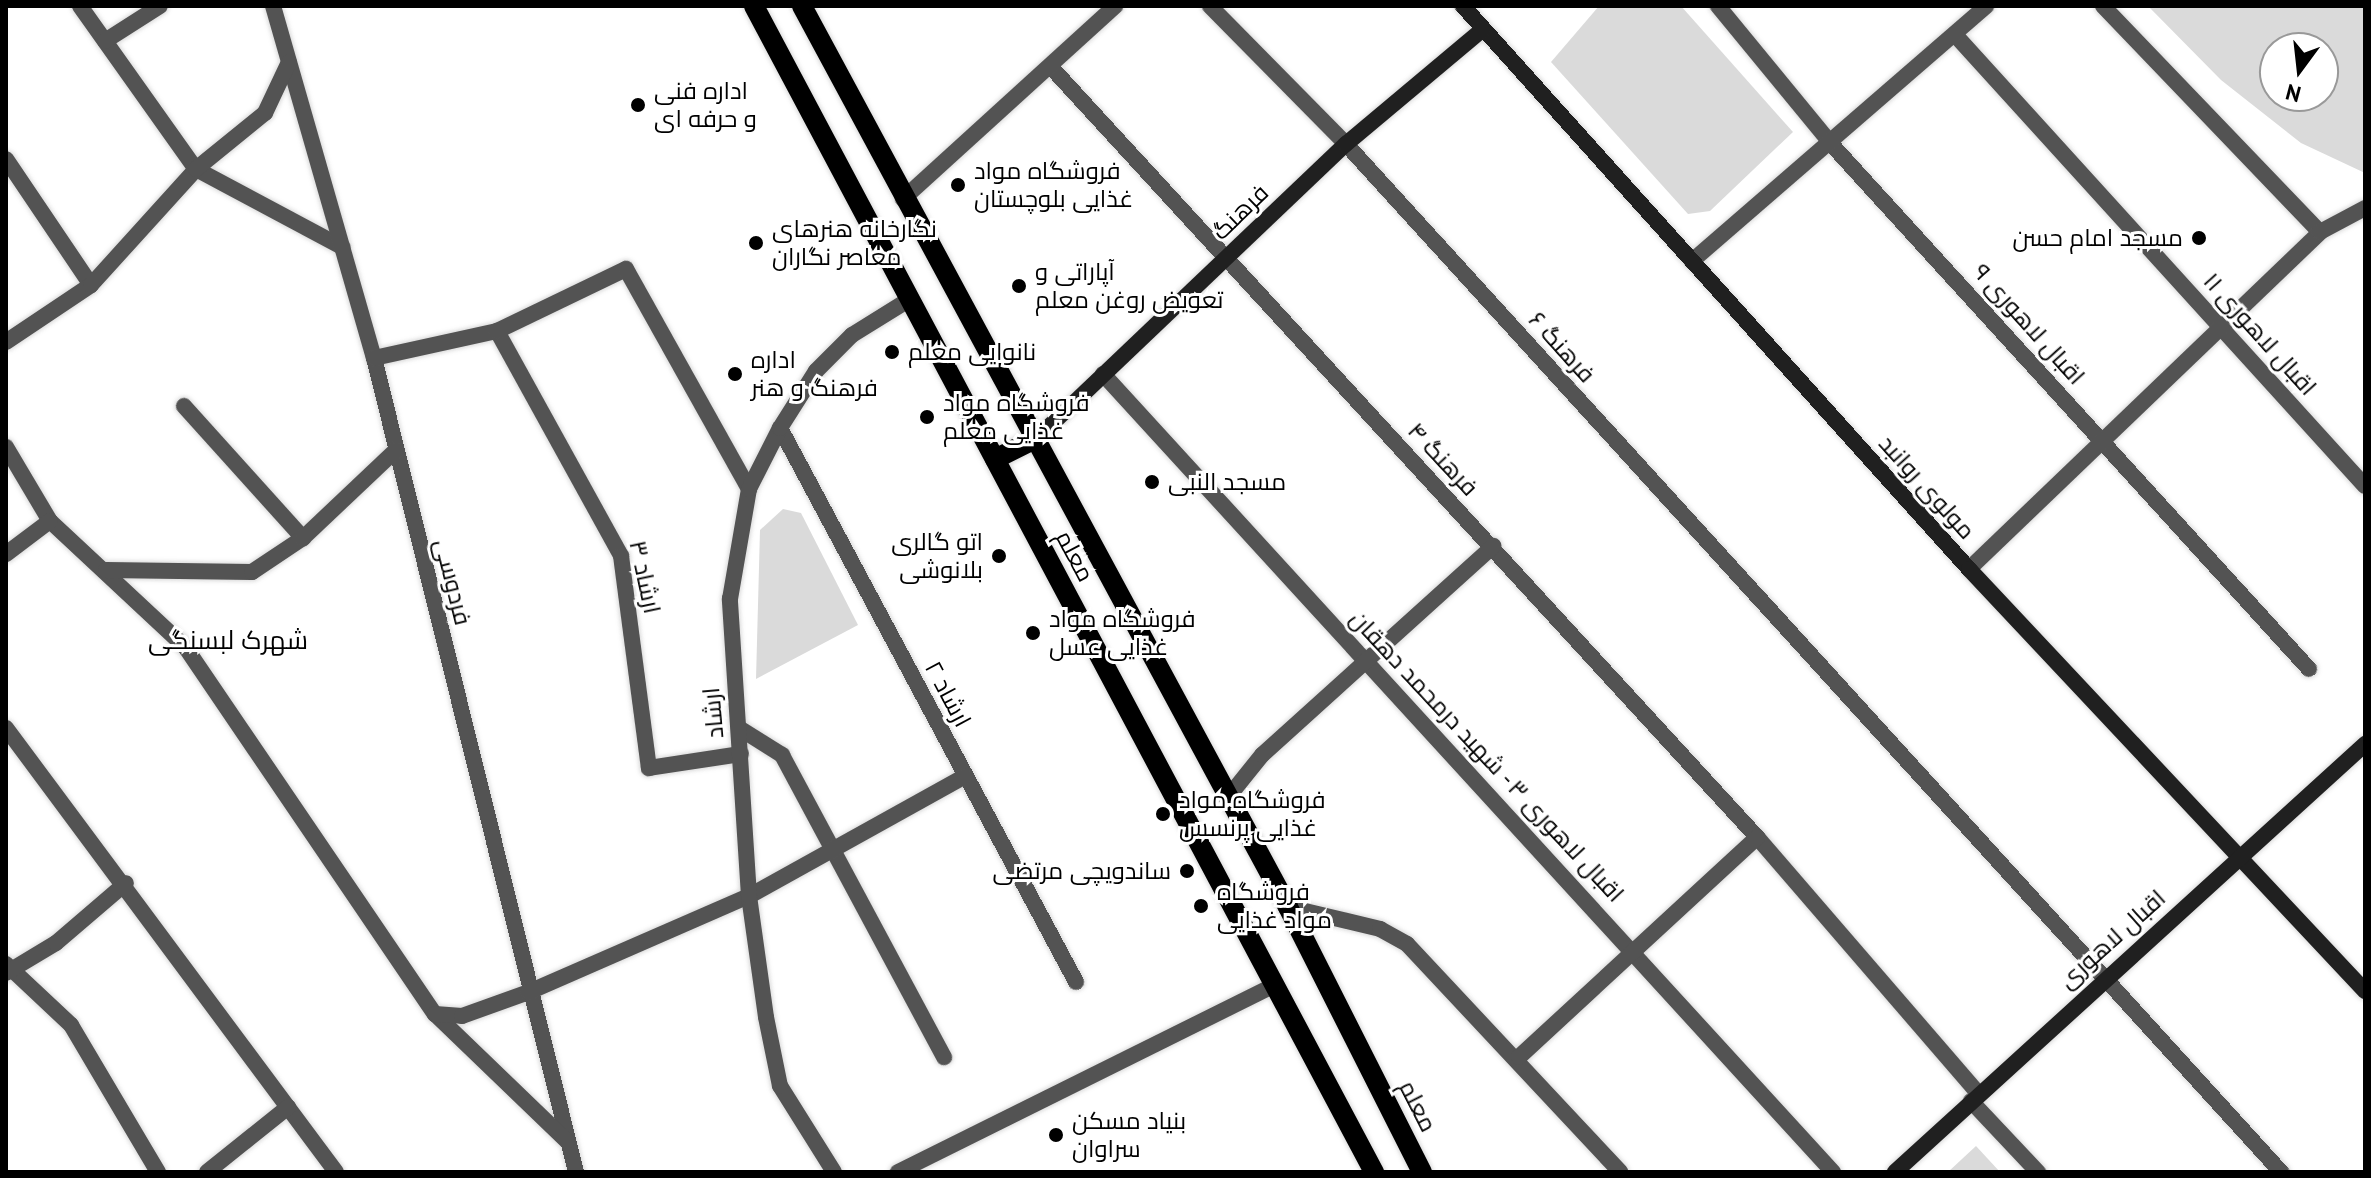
<!DOCTYPE html>
<html>
<head>
<meta charset="utf-8">
<style>
	body { margin:0 }
	#map { position:relative; width:2371px; height:1178px; overflow:hidden; background:#fff; font-family:"PT Sans",Cairo,sans-serif }
	div>[style] { position:absolute }
	.green>* { inset:0; background:#dadada }
	.roads { filter:drop-shadow(0 0 2px #dbdbdb) drop-shadow(0 0 2px #dbdbdb) }
	.street>* { height:16px; margin:-8px; padding:0 8px; transform-origin:8px; border-radius:8px; background:#535353 }
	.secondary>* { height:16px; margin:-8px; padding:0 8px; transform-origin:8px; border-radius:8px; background:#202020 }
	.primary>* { height:20px; margin:-10px; padding:0 10px; transform-origin:10px; border-radius:10px; background:#000 }
	.dots>* { width:22px; height:22px; translate:-50% -50%; box-sizing:border-box; border:4px solid #fff; border-radius:50% }
	span { translate:-50% -50%; white-space:nowrap; text-align:center; line-height:1.15; -webkit-text-stroke:6px #fff; paint-order:stroke }
	.poi-label { font-size:24px; color:#000 }
	.left { translate:0 -50%; text-align:left }
	.right { translate:-100% -50%; text-align:right }
	.street-label { font-size:24px; color:#000 }
	.neighbourhood-label { font-size:26px; color:#000 }
	.frame { position:absolute; inset:0; border:8px solid #000; pointer-events:none }
	.north { position:absolute; left:2259px; top:32px; width:80px; height:80px; box-sizing:border-box; background:#fff; border:2px solid #999; border-radius:50%; rotate:195deg; font-size:22px; font-weight:700; line-height:32px; text-align:center; color:#000 }
	.north::after { content:''; display:block; margin:auto; width:28px; height:36px; background:#000; clip-path:polygon(50% 0,100% 100%,50% 72%,0 100%) }
</style>
</head>
<body>
<div id="map">
	<div class="green">
		<div style="clip-path:polygon(1599px 6px,1681px 6px,1793px 132px,1710px 211px,1688px 214px,1551px 62px)"></div>
		<div style="clip-path:polygon(evenodd,2148px 6px,2365px 6px,2365px 173px,2301px 143px,2221px 80px,2148px 6px,2275px 48px,2323px 48px,2323px 96px,2275px 96px,2275px 48px)"></div>
		<div style="clip-path:polygon(783px 509px,801px 513px,858px 625px,756px 679px,760px 530px)"></div>
		<div style="clip-path:polygon(1976px 1146px,2000px 1172px,1948px 1172px)"></div>
	</div>
	<div class="roads">
		<div class="street">
			<div style="left:80px;top:6px;width:200px;rotate:54.6deg"></div>
			<div style="left:196px;top:169px;width:166px;rotate:28.1deg"></div>
			<div style="left:273px;top:6px;width:366px;rotate:74deg"></div>
			<div style="left:374px;top:358px;width:839px;rotate:76.06deg"></div>
			<div style="left:1210px;top:6px;width:194px;rotate:45.4deg"></div>
			<div style="left:1346px;top:144px;width:1390px;rotate:47.71deg"></div>
			<div style="left:1718px;top:6px;width:181px;rotate:50.6deg"></div>
			<div style="left:1833px;top:146px;width:707px;rotate:47.69deg"></div>
			<div style="left:2103px;top:6px;width:313px;rotate:46.2deg"></div>
			<div style="left:1958px;top:38px;width:605px;rotate:47.75deg"></div>
			<div style="left:105px;top:41px;width:65px;rotate:-32.5deg"></div>
			<div style="left:1050px;top:66px;width:1046px;rotate:47.48deg"></div>
			<div style="left:1757px;top:837px;width:340px;rotate:49.2deg"></div>
			<div style="left:6px;top:159px;width:152px;rotate:56deg"></div>
			<div style="left:91px;top:285px;width:102px;rotate:146.2deg"></div>
			<div style="left:903px;top:199px;width:287px;rotate:-42.3deg"></div>
			<div style="left:1692px;top:261px;width:389px;rotate:-40.9deg"></div>
			<div style="left:91px;top:285px;width:156px;rotate:-47.8deg"></div>
			<div style="left:196px;top:169px;width:89px;rotate:-39.1deg"></div>
			<div style="left:265px;top:113px;width:56px;rotate:-64.8deg"></div>
			<div style="left:497px;top:331px;width:257px;rotate:61.1deg"></div>
			<div style="left:621px;top:556px;width:214px;rotate:82.5deg"></div>
			<div style="left:649px;top:768px;width:93px;rotate:-8.7deg"></div>
			<div style="left:374px;top:358px;width:126px;rotate:-12.4deg"></div>
			<div style="left:497px;top:331px;width:143px;rotate:-25.7deg"></div>
			<div style="left:626px;top:269px;width:252px;rotate:60.8deg"></div>
			<div style="left:1103px;top:374px;width:1082px;rotate:47.55deg"></div>
			<div style="left:184px;top:406px;width:178px;rotate:48deg"></div>
			<div style="left:780px;top:428px;width:628px;rotate:61.88deg"></div>
			<div style="left:6px;top:447px;width:86px;rotate:59.3deg"></div>
			<div style="left:50px;top:521px;width:186px;rotate:43deg"></div>
			<div style="left:186px;top:648px;width:443px;rotate:55.8deg"></div>
			<div style="left:435px;top:1014px;width:183px;rotate:43.9deg"></div>
			<div style="left:6px;top:554px;width:55px;rotate:-36.9deg"></div>
			<div style="left:1969px;top:569px;width:487px;rotate:-43.8deg"></div>
			<div style="left:2320px;top:232px;width:51px;rotate:-28.1deg"></div>
			<div style="left:106px;top:570px;width:146px;rotate:0.8deg"></div>
			<div style="left:252px;top:572px;width:61px;rotate:-33.7deg"></div>
			<div style="left:303px;top:538px;width:128px;rotate:-43.4deg"></div>
			<div style="left:6px;top:728px;width:553px;rotate:53.38deg"></div>
			<div style="left:739px;top:728px;width:51px;rotate:32.1deg"></div>
			<div style="left:782px;top:755px;width:343px;rotate:61.8deg"></div>
			<div style="left:1229px;top:796px;width:53px;rotate:-51.2deg"></div>
			<div style="left:1262px;top:755px;width:312px;rotate:-42.1deg"></div>
			<div style="left:1288px;top:907px;width:95px;rotate:13.4deg"></div>
			<div style="left:1380px;top:929px;width:31px;rotate:29deg"></div>
			<div style="left:1407px;top:944px;width:312px;rotate:46.9deg"></div>
			<div style="left:6px;top:964px;width:89px;rotate:43.2deg"></div>
			<div style="left:71px;top:1025px;width:171px;rotate:59.4deg"></div>
			<div style="left:6px;top:973px;width:58px;rotate:-31deg"></div>
			<div style="left:56px;top:943px;width:92px;rotate:-40.6deg"></div>
			<div style="left:435px;top:1014px;width:27px;rotate:4deg"></div>
			<div style="left:462px;top:1016px;width:71px;rotate:-19.7deg"></div>
			<div style="left:529px;top:992px;width:240px;rotate:-23.6deg"></div>
			<div style="left:749px;top:896px;width:246px;rotate:-29deg"></div>
			<div style="left:1519px;top:1057px;width:324px;rotate:-42.7deg"></div>
			<div style="left:1971px;top:1101px;width:98px;rotate:46.7deg"></div>
			<div style="left:207px;top:1172px;width:104px;rotate:-38.7deg"></div>
			<div style="left:834px;top:1172px;width:102px;rotate:-122.1deg"></div>
			<div style="left:780px;top:1086px;width:70px;rotate:-101.5deg"></div>
			<div style="left:766px;top:1017px;width:122px;rotate:-98deg"></div>
			<div style="left:749px;top:896px;width:298px;rotate:-93.7deg"></div>
			<div style="left:730px;top:599px;width:112px;rotate:-80.2deg"></div>
			<div style="left:749px;top:489px;width:68px;rotate:-63.1deg"></div>
			<div style="left:780px;top:428px;width:67px;rotate:-57.7deg"></div>
			<div style="left:816px;top:371px;width:51px;rotate:-45deg"></div>
			<div style="left:852px;top:335px;width:68px;rotate:-31.8deg"></div>
			<div style="left:898px;top:1172px;width:419px;rotate:-26.4deg"></div>
		</div>
		<div class="secondary">
			<div style="left:1463px;top:6px;width:757px;rotate:48.05deg"></div>
			<div style="left:1969px;top:569px;width:579px;rotate:46.82deg"></div>
			<div style="left:1037px;top:438px;width:427px;rotate:-43.6deg"></div>
			<div style="left:1346px;top:144px;width:179px;rotate:-40deg"></div>
			<div style="left:1895px;top:1172px;width:636px;rotate:-42.32deg"></div>
		</div>
		<div class="primary">
			<div style="left:754px;top:6px;width:1321px;rotate:62deg"></div>
			<div style="left:802px;top:6px;width:1024px;rotate:61.66deg"></div>
			<div style="left:1288px;top:907px;width:297px;rotate:63.2deg"></div>
			<div style="left:995px;top:459px;width:47px;rotate:-26.6deg"></div>
		</div>
	</div>
	<div class="dots">
		<div style="left:638px;top:105px;background:#000"></div>
		<div style="left:958px;top:185px;background:#000"></div>
		<div style="left:2199px;top:238px;background:#000"></div>
		<div style="left:756px;top:243px;background:#000"></div>
		<div style="left:1019px;top:286px;background:#000"></div>
		<div style="left:892px;top:352px;background:#000"></div>
		<div style="left:735px;top:374px;background:#000"></div>
		<div style="left:927px;top:417px;background:#000"></div>
		<div style="left:1152px;top:482px;background:#000"></div>
		<div style="left:999px;top:556px;background:#000"></div>
		<div style="left:1033px;top:633px;background:#000"></div>
		<div style="left:1163px;top:814px;background:#000"></div>
		<div style="left:1187px;top:871px;background:#000"></div>
		<div style="left:1201px;top:906px;background:#000"></div>
		<div style="left:1056px;top:1135px;background:#000"></div>
	</div>
	<div class="poi-label">
		<span class="left" style="left:654px;top:105px">اداره فنی<br>و حرفه ای</span>
		<span class="left" style="left:974px;top:185px">فروشگاه مواد<br>غذایی بلوچستان</span>
		<span class="left" style="left:772px;top:243px">نگارخانه هنرهای<br>معاصر نگاران</span>
		<span class="right" style="left:2183px;top:238px">مسجد امام حسن</span>
		<span class="left" style="left:1035px;top:286px">آپاراتی و<br>تعویض روغن معلم</span>
		<span class="left" style="left:908px;top:352px">نانوایی معلم</span>
		<span class="left" style="left:751px;top:374px">اداره<br>فرهنگ و هنر</span>
		<span class="left" style="left:943px;top:417px">فروشگاه مواد<br>غذایی معلم</span>
		<span class="left" style="left:1168px;top:482px">مسجد النبی</span>
		<span class="right" style="left:983px;top:556px">اتو گالری<br>بلانوشی</span>
		<span class="left" style="left:1049px;top:633px">فروشگاه مواد<br>غذایی عسل</span>
		<span class="left" style="left:1179px;top:814px">فروشگاه مواد<br>غذایی پرنسس</span>
		<span class="right" style="left:1171px;top:871px">ساندویچی مرتضی</span>
		<span class="left" style="left:1217px;top:906px">فروشگاه<br>مواد غذایی</span>
		<span class="left" style="left:1072px;top:1135px">بنیاد مسکن<br>سراوان</span>
	</div>
	<div class="street-label">
		<span style="left:1240px;top:212px;rotate:-44deg">فرهنگ</span>
		<span style="left:2029px;top:324px;rotate:48deg">اقبال لاهوری ۹</span>
		<span style="left:2260px;top:334px;rotate:48deg">اقبال لاهوری ۱۱</span>
		<span style="left:1562px;top:347px;rotate:48deg">فرهنگ ۶</span>
		<span style="left:1443px;top:459px;rotate:47deg">فرهنگ ۴</span>
		<span style="left:1927px;top:487px;rotate:48deg">مولوی روانبد</span>
		<span style="left:1075px;top:556px;rotate:62deg">معلم</span>
		<span style="left:645px;top:577px;rotate:78deg">ارشاد ۳</span>
		<span style="left:453px;top:582px;rotate:76deg">فردوسی</span>
		<span style="left:948px;top:694px;rotate:62deg">ارشاد ۲</span>
		<span style="left:713px;top:713px;rotate:-95deg">ارشاد</span>
		<span style="left:1487px;top:756px;rotate:47deg">اقبال لاهوری ۳ - شهید درمحمد دهقان</span>
		<span style="left:2112px;top:939px;rotate:-42deg">اقبال لاهوری</span>
		<span style="left:1418px;top:1106px;rotate:63deg">معلم</span>
	</div>
	<div class="neighbourhood-label">
		<span style="left:228px;top:640px">شهرک لبسنگی</span>
	</div>
	<div class="frame"></div>
	<div class="north">N</div>
</div>
</body>
</html>
